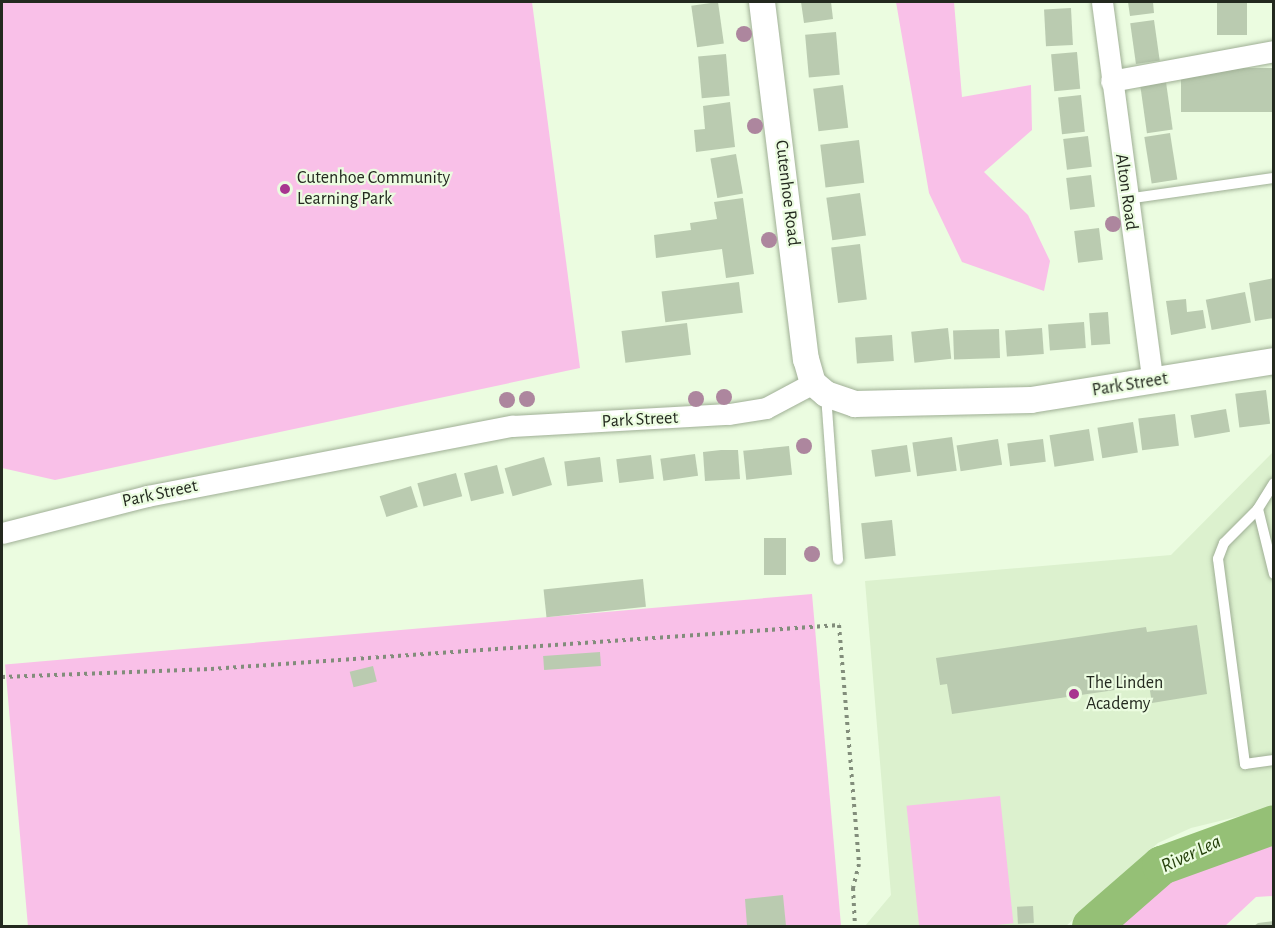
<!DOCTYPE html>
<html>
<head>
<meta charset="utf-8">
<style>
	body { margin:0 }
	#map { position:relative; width:1275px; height:928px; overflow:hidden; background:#ebfce0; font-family:"Alegreya Sans",sans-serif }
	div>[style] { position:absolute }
	.built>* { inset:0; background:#dcf1ce }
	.green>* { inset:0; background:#f9c0e8; transform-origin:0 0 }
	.river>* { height:39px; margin:-19.5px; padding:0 19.5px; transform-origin:19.5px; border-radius:19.5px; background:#95c076 }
	.building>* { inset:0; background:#bacbb0; transform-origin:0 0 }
	.path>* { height:4px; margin-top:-2px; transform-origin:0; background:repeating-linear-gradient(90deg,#828d7b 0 3px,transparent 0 7.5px) }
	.roads { filter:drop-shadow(0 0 2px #9faf95) drop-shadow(0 0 2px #9faf95) }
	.service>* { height:10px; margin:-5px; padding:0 5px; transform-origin:5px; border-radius:5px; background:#fff }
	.minor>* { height:21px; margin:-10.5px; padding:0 10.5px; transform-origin:10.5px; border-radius:10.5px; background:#fff }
	.tertiary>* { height:26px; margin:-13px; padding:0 13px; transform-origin:13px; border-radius:13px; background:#fff }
	.trees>* { width:16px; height:16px; margin:-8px; border-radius:50%; background:#ad869e }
	.dots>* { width:16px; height:16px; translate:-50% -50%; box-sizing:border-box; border:3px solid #ebfce0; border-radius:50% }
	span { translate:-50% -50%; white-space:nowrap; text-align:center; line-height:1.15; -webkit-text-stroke:4.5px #ebfce0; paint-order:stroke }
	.poi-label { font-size:18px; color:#23291f }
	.left { translate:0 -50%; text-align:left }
	.street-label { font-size:18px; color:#23291f }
	.water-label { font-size:20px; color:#25400b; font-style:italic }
	.frame { position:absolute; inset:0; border:3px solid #23291f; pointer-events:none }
</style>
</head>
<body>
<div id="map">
	<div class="built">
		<div style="clip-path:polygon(1273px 452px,1273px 808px,1191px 828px,1158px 843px,1066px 926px,865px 926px,891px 895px,865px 581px,1171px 555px)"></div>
	</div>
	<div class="green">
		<div style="clip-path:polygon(2px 2px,532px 2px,580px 368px,55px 480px,2px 468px)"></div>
		<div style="clip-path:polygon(896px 2px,954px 2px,962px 97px,1031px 85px,1032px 130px,984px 172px,1028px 215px,1050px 261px,1044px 291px,962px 262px,929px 193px)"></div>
		<div style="left:812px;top:594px;width:333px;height:810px;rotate:85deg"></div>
		<div style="left:1000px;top:796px;width:128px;height:94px;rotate:84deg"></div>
		<div style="clip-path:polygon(1273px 811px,1273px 896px,1256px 897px,1225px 926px,1109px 926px,1151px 886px)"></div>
	</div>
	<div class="river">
		<div style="left:1091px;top:926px;width:93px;rotate:-41.1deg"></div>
		<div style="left:1161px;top:865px;width:120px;rotate:-19.9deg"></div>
	</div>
	<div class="building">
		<div style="left:718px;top:2px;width:42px;height:27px;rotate:82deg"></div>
		<div style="clip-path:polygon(831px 2px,833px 19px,804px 23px,801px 2px)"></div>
		<div style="clip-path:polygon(1128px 2px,1153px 2px,1154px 13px,1130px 16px)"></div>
		<div style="left:1217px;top:2px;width:30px;height:33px"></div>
		<div style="left:1071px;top:8px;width:37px;height:27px;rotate:87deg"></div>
		<div style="left:1154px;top:20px;width:41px;height:24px;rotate:82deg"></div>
		<div style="left:836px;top:32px;width:43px;height:31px;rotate:85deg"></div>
		<div style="left:1077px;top:52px;width:37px;height:26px;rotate:85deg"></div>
		<div style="left:726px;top:54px;width:42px;height:28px;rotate:85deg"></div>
		<div style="left:1274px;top:68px;width:44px;height:93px;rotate:90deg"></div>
		<div style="left:1166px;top:82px;width:48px;height:26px;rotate:82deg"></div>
		<div style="left:843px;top:85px;width:43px;height:30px;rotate:83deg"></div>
		<div style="left:1081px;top:95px;width:37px;height:23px;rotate:84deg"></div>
		<div style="clip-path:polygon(730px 102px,735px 147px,696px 152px,694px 130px,705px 129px,703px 106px)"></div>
		<div style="left:1170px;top:133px;width:47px;height:26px;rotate:81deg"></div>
		<div style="left:1088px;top:136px;width:31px;height:25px;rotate:83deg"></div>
		<div style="left:859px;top:140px;width:43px;height:39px;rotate:83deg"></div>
		<div style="left:736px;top:154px;width:40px;height:26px;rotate:80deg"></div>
		<div style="left:1091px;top:175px;width:32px;height:25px;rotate:83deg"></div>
		<div style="left:860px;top:193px;width:43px;height:34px;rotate:82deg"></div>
		<div style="clip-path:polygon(743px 198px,754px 274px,726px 278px,722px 249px,656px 258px,654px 235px,691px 230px,690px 223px,717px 219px,714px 202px)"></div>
		<div style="left:1099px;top:228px;width:32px;height:25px;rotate:83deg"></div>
		<div style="left:860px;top:244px;width:56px;height:29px;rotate:83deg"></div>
		<div style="clip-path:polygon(1274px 278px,1274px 318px,1255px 321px,1249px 283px)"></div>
		<div style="left:739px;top:282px;width:31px;height:78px;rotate:83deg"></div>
		<div style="left:1245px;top:292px;width:31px;height:40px;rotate:79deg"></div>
		<div style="clip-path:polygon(1186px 299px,1187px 312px,1203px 310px,1206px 328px,1171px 335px,1166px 301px)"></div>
		<div style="left:1108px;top:312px;width:32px;height:19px;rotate:86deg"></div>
		<div style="left:1084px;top:322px;width:26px;height:36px;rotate:86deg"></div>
		<div style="left:687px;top:323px;width:32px;height:66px;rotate:83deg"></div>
		<div style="left:948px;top:328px;width:31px;height:37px;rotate:84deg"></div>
		<div style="left:1042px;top:328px;width:26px;height:37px;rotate:86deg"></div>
		<div style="left:999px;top:329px;width:29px;height:46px;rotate:88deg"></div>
		<div style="left:892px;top:335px;width:26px;height:37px;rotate:86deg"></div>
		<div style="left:1266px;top:390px;width:34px;height:31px;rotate:83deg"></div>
		<div style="left:1226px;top:409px;width:23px;height:36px;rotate:80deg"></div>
		<div style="left:1175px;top:414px;width:32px;height:37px;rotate:83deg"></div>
		<div style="left:1133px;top:422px;width:31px;height:36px;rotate:81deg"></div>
		<div style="left:1089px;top:429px;width:32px;height:40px;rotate:81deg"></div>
		<div style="left:952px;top:437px;width:34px;height:40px;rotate:82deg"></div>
		<div style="left:998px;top:439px;width:26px;height:42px;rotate:81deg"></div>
		<div style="left:1043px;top:439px;width:23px;height:36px;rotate:83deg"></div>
		<div style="left:907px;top:445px;width:27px;height:36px;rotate:82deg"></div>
		<div style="left:789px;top:446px;width:29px;height:46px;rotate:84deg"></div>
		<div style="clip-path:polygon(721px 450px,738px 450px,740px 479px,705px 481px,703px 452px)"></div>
		<div style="left:695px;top:454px;width:22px;height:35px;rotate:82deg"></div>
		<div style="left:651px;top:455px;width:24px;height:35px;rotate:83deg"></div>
		<div style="left:544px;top:457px;width:29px;height:41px;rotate:74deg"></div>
		<div style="left:600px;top:457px;width:25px;height:36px;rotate:83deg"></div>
		<div style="left:497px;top:465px;width:29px;height:34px;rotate:76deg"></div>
		<div style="left:456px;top:473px;width:24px;height:40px;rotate:75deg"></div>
		<div style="left:411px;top:486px;width:22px;height:33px;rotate:72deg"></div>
		<div style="left:892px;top:520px;width:36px;height:31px;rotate:84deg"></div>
		<div style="left:764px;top:538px;width:22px;height:37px"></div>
		<div style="left:643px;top:579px;width:28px;height:100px;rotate:84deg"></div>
		<div style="clip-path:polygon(1197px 625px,1207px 694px,1152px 703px,1149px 685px,952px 714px,947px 684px,940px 685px,936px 658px,1146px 627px,1147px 632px)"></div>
		<div style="left:600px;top:652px;width:14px;height:57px;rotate:86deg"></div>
		<div style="left:373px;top:666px;width:16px;height:24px;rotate:76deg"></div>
		<div style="clip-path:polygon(783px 895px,786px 926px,747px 926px,745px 899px)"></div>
		<div style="left:1033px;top:906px;width:17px;height:16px;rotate:87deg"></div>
		<div style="clip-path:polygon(1274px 921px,1274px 926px,1254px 926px,1258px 923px)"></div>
	</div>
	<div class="path">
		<div style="left:2px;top:677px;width:209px;rotate:-2.2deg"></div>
		<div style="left:211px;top:669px;width:630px;rotate:-4.01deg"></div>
		<div style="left:839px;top:625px;width:240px;rotate:85.2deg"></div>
		<div style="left:859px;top:864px;width:25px;rotate:104deg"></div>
		<div style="left:853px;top:888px;width:38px;rotate:87deg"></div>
	</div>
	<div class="roads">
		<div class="service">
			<div style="left:1126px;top:199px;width:149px;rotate:-8.1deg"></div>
			<div style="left:826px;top:395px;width:165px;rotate:85.8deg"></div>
			<div style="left:1274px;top:483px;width:31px;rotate:122deg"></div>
			<div style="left:1258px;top:509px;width:48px;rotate:135deg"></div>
			<div style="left:1224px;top:543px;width:17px;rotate:111deg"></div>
			<div style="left:1218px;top:559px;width:207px;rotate:82.5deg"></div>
			<div style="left:1245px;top:764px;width:29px;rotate:-8deg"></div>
			<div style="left:1258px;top:509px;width:67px;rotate:76.2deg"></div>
		</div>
		<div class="minor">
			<div style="left:1102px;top:2px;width:383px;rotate:82.4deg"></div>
			<div style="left:1111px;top:81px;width:166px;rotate:-10.4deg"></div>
			<div style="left:2px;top:533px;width:150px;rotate:-14.3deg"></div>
			<div style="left:147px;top:496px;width:372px;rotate:-10.9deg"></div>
			<div style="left:512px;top:426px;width:217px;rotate:-3.2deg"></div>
			<div style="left:729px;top:414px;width:37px;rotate:-9deg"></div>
			<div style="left:766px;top:408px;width:53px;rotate:-28deg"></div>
		</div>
		<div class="tertiary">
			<div style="left:762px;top:2px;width:360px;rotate:83deg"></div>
			<div style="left:806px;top:359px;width:25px;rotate:74deg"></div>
			<div style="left:813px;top:383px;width:17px;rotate:40deg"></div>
			<div style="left:826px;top:394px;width:31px;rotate:19deg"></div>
			<div style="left:855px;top:404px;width:176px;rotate:-1.3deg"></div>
			<div style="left:1031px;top:400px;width:246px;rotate:-9.1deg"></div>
		</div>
	</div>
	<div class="trees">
		<div style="left:744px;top:34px"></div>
		<div style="left:755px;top:126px"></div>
		<div style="left:1113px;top:224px"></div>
		<div style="left:769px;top:240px"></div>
		<div style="left:724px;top:397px"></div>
		<div style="left:527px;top:399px"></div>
		<div style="left:696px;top:399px"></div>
		<div style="left:507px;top:400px"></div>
		<div style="left:804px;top:446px"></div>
		<div style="left:812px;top:554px"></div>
	</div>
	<div class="dots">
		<div style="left:285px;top:189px;background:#a8358f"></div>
		<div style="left:1074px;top:694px;background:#a8358f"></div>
	</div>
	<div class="poi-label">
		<span class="left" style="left:297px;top:189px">Cutenhoe Community<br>Learning Park</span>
		<span class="left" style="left:1086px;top:694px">The Linden<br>Academy</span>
	</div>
	<div class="street-label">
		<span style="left:1126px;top:192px;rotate:82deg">Alton Road</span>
		<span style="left:787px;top:193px;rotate:83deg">Cutenhoe Road</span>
		<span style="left:1130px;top:385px;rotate:-9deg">Park Street</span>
		<span style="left:640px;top:420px;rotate:-3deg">Park Street</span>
		<span style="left:160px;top:494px;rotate:-12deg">Park Street</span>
	</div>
	<div class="water-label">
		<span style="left:1191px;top:854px;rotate:-25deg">River Lea</span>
	</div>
	<div class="frame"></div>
</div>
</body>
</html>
